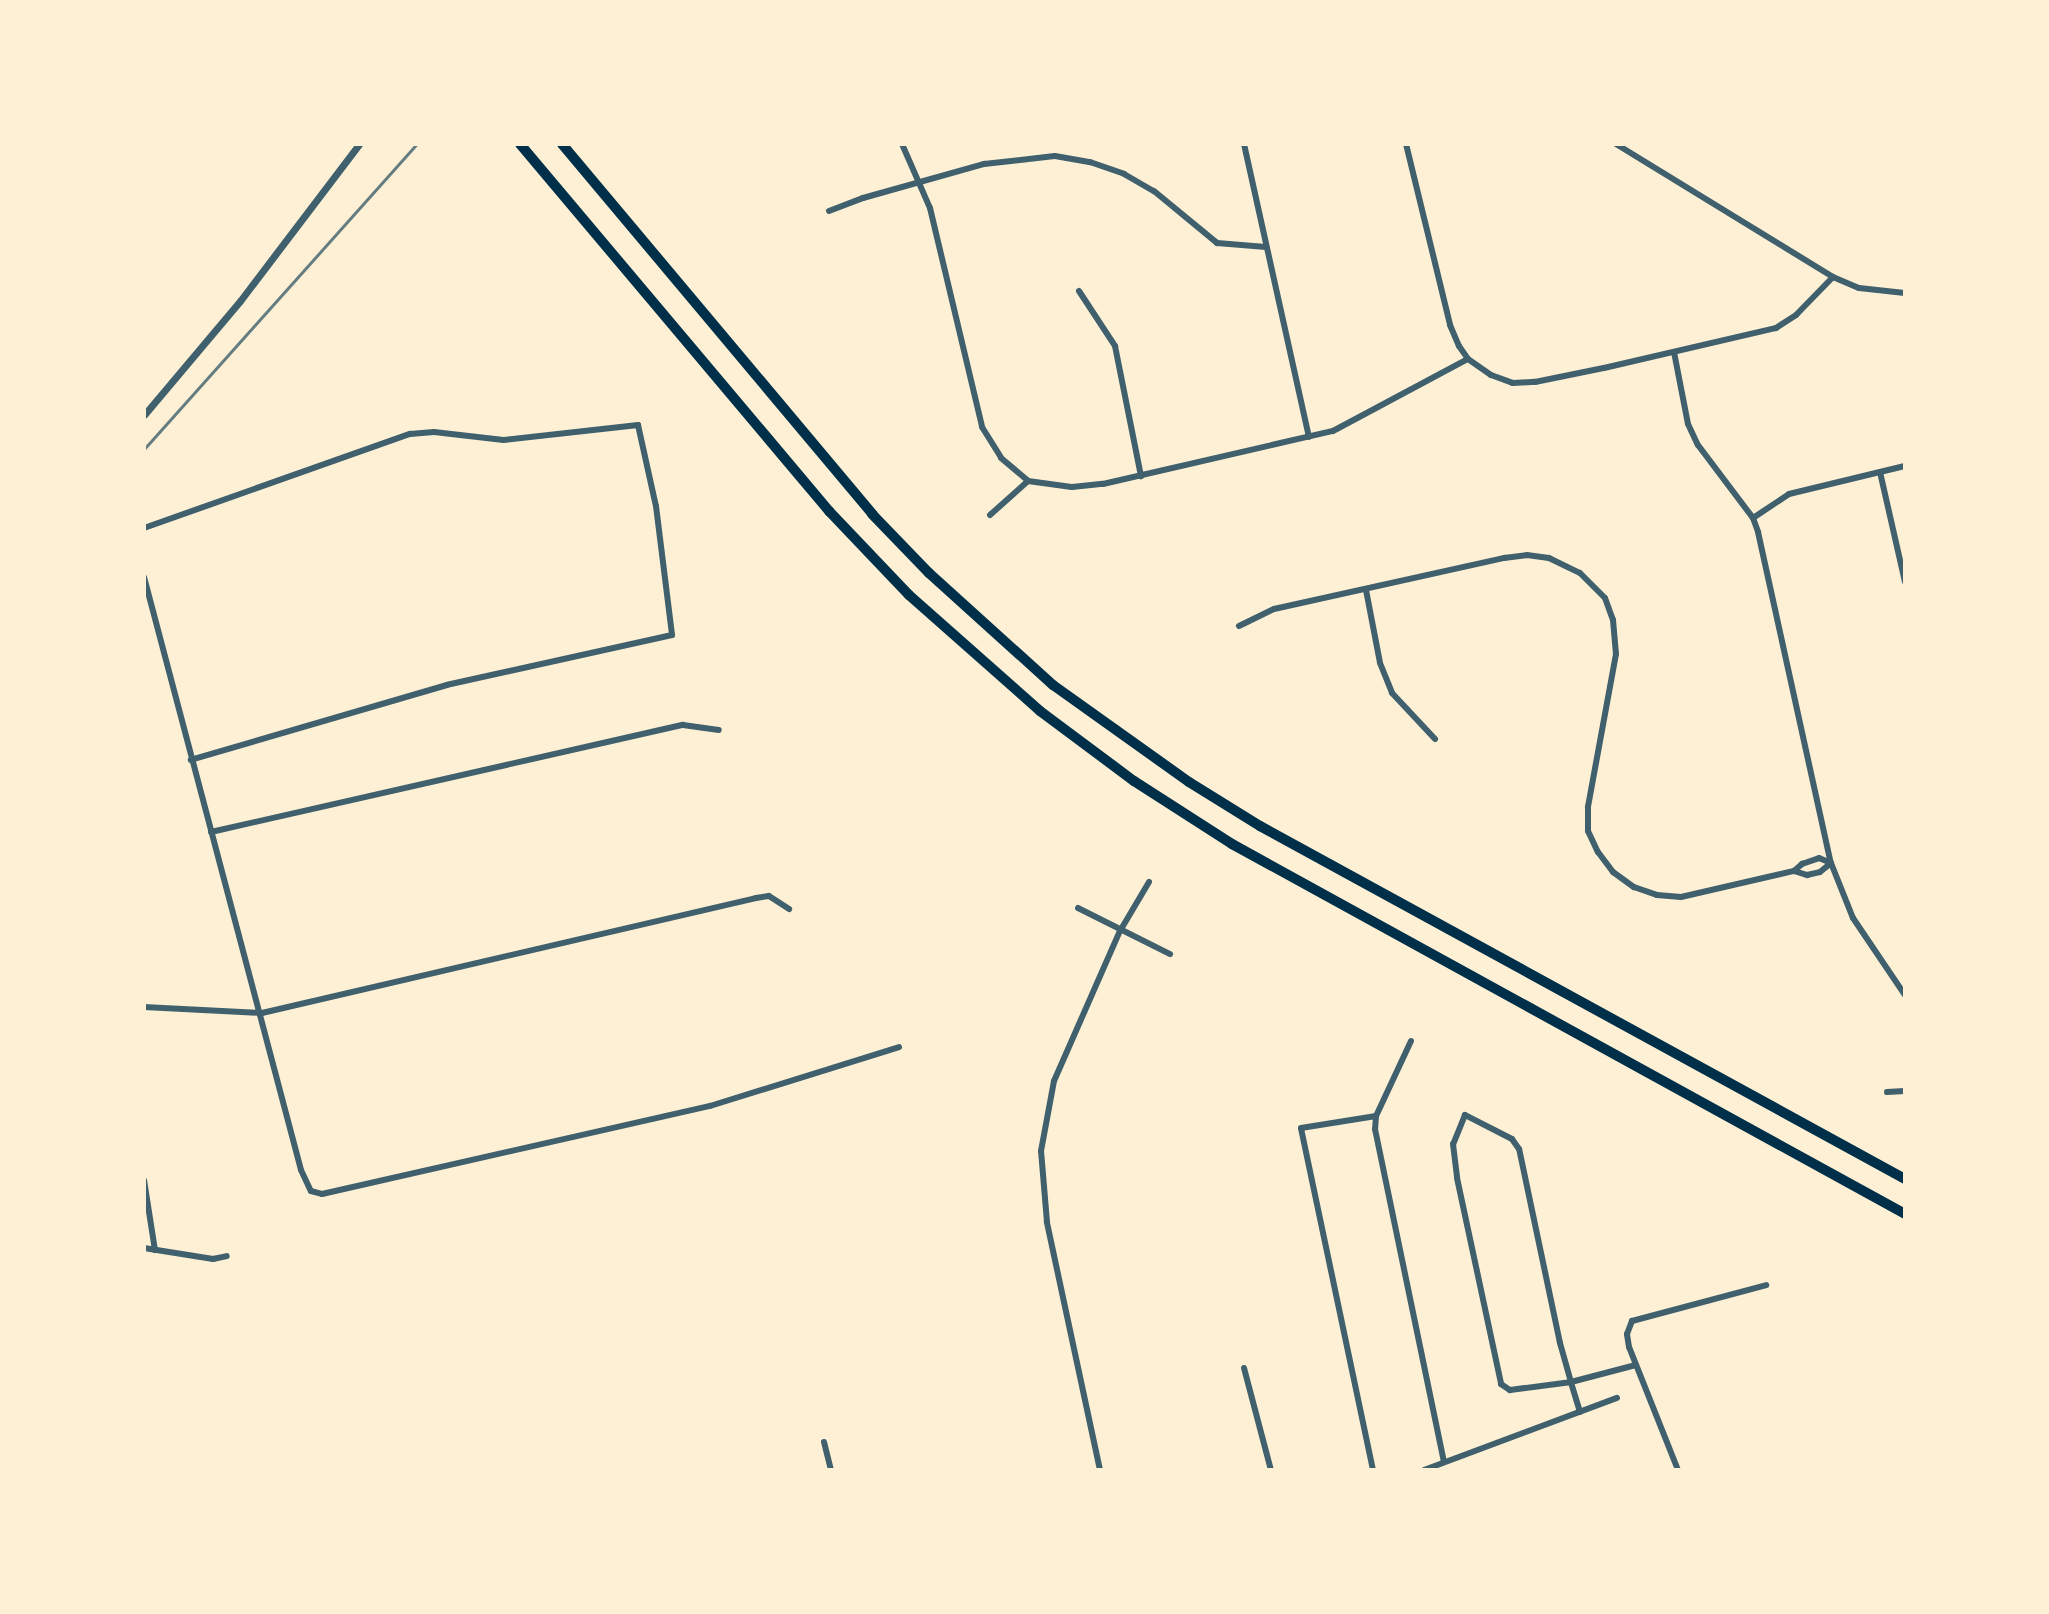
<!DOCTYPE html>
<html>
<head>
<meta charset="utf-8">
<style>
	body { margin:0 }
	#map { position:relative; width:2049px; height:1614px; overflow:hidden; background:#fdf0d5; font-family:Ubuntu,sans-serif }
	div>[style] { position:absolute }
	.minor>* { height:6px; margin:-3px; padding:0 3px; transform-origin:3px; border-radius:3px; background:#3f606c }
	.tertiary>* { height:7px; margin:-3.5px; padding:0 3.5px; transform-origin:3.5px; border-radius:3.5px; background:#3f606c }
	.motorway>* { height:10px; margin:-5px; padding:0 5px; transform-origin:5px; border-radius:5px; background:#003049 }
	.rail>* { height:3px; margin:-1.5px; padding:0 1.5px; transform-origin:1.5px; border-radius:1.5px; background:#657d81 }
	span { translate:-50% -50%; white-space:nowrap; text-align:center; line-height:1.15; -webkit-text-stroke:8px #fdf0d5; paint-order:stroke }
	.frame { position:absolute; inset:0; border:146px solid #fdf0d5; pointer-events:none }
</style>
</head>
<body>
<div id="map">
	<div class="minor">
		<div style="left:902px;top:144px;width:70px;rotate:66.4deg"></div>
		<div style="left:930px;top:208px;width:225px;rotate:76.6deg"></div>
		<div style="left:982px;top:427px;width:36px;rotate:58deg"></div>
		<div style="left:1001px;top:458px;width:35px;rotate:40deg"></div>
		<div style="left:1028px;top:481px;width:44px;rotate:7.8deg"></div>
		<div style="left:1072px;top:487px;width:31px;rotate:-6deg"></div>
		<div style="left:1103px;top:484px;width:236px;rotate:-13deg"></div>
		<div style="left:1333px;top:431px;width:153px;rotate:-28.1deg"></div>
		<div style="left:1244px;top:144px;width:300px;rotate:77.5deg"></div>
		<div style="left:1406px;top:144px;width:186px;rotate:76.3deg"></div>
		<div style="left:1450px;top:325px;width:23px;rotate:67deg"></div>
		<div style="left:1459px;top:346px;width:16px;rotate:55deg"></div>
		<div style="left:1468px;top:359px;width:28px;rotate:35deg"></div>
		<div style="left:1491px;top:375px;width:23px;rotate:20deg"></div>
		<div style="left:1513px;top:383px;width:22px;rotate:-3deg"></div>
		<div style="left:1535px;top:382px;width:70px;rotate:-11.5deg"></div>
		<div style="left:1604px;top:368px;width:177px;rotate:-13.1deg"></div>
		<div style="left:1776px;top:328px;width:24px;rotate:-33deg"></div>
		<div style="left:1796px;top:315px;width:53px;rotate:-45.8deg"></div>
		<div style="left:1616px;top:144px;width:255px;rotate:31.5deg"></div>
		<div style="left:1833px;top:277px;width:28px;rotate:23deg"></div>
		<div style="left:1859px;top:288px;width:46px;rotate:6.2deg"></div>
		<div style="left:829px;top:211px;width:36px;rotate:-21deg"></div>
		<div style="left:863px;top:198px;width:126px;rotate:-15.7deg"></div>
		<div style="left:984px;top:164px;width:71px;rotate:-6.4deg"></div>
		<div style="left:1055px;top:156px;width:36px;rotate:10deg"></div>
		<div style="left:1090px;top:162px;width:36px;rotate:19deg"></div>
		<div style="left:1124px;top:174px;width:34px;rotate:30deg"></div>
		<div style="left:1154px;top:191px;width:82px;rotate:39.5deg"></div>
		<div style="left:1217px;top:243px;width:49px;rotate:4.7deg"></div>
		<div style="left:1079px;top:291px;width:66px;rotate:56.8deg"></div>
		<div style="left:1115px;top:346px;width:133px;rotate:78.7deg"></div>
		<div style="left:1674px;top:352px;width:73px;rotate:79deg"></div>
		<div style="left:1688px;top:424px;width:23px;rotate:65deg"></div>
		<div style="left:1698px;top:445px;width:91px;rotate:53deg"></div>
		<div style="left:1753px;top:518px;width:15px;rotate:70deg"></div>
		<div style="left:1758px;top:532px;width:339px;rotate:77.6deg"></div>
		<div style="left:1831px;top:863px;width:59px;rotate:68.2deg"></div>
		<div style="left:1853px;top:918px;width:93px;rotate:56deg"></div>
		<div style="left:1880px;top:472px;width:113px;rotate:77.2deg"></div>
		<div style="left:990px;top:515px;width:51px;rotate:-41.8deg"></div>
		<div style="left:1753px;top:518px;width:43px;rotate:-33.7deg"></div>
		<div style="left:1789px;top:494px;width:119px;rotate:-13.6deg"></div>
		<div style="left:144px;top:528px;width:282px;rotate:-19.5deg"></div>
		<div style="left:410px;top:434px;width:24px;rotate:-5deg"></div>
		<div style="left:434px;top:432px;width:70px;rotate:6.5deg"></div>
		<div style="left:504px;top:440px;width:135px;rotate:-6.4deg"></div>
		<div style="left:638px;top:425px;width:83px;rotate:77.5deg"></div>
		<div style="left:656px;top:506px;width:130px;rotate:82.9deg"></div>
		<div style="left:672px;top:635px;width:230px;rotate:167.5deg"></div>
		<div style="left:447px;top:685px;width:267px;rotate:163.7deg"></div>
		<div style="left:144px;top:577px;width:613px;rotate:75.17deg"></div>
		<div style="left:301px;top:1170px;width:23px;rotate:65deg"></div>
		<div style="left:311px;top:1191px;width:11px;rotate:15deg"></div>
		<div style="left:322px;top:1194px;width:398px;rotate:-12.8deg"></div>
		<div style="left:710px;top:1106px;width:198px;rotate:-17.3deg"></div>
		<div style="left:1366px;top:590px;width:74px;rotate:79.1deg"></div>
		<div style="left:1380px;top:663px;width:32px;rotate:68deg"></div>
		<div style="left:1392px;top:693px;width:63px;rotate:46.9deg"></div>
		<div style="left:1239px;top:626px;width:39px;rotate:-26deg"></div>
		<div style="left:1274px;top:609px;width:236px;rotate:-12.5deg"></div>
		<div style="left:1504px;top:558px;width:23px;rotate:-7deg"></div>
		<div style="left:1527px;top:555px;width:22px;rotate:8deg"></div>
		<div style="left:1549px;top:558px;width:34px;rotate:26deg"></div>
		<div style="left:1580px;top:573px;width:35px;rotate:45deg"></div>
		<div style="left:1605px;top:598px;width:23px;rotate:70deg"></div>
		<div style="left:1613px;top:620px;width:34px;rotate:85deg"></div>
		<div style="left:1616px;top:654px;width:156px;rotate:100.4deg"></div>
		<div style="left:1588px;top:807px;width:24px;rotate:90deg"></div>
		<div style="left:1588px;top:831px;width:23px;rotate:65deg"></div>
		<div style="left:1598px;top:852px;width:25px;rotate:53deg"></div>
		<div style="left:1613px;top:872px;width:26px;rotate:36deg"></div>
		<div style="left:1634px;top:887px;width:24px;rotate:19deg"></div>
		<div style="left:1657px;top:895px;width:24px;rotate:5deg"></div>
		<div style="left:1681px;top:897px;width:116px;rotate:-13deg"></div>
		<div style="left:1794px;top:871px;width:14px;rotate:17deg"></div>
		<div style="left:1807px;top:875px;width:13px;rotate:-13deg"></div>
		<div style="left:1820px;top:872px;width:14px;rotate:-39deg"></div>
		<div style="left:211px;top:832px;width:484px;rotate:-12.8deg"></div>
		<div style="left:683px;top:725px;width:36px;rotate:8deg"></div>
		<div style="left:1794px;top:871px;width:11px;rotate:-41deg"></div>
		<div style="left:1802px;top:864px;width:18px;rotate:-19deg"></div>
		<div style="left:1819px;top:858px;width:13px;rotate:23deg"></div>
		<div style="left:1078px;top:908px;width:103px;rotate:26.6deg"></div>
		<div style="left:144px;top:1007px;width:118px;rotate:2.9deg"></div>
		<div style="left:262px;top:1013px;width:507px;rotate:-13.1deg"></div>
		<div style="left:756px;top:898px;width:13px;rotate:-9deg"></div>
		<div style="left:769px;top:896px;width:24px;rotate:33deg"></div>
		<div style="left:1411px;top:1041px;width:83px;rotate:115deg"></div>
		<div style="left:1376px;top:1116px;width:13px;rotate:94deg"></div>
		<div style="left:1375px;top:1129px;width:340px;rotate:78.3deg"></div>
		<div style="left:1887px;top:1092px;width:18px;rotate:-3deg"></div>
		<div style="left:144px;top:1180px;width:71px;rotate:81.1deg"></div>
		<div style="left:144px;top:1248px;width:70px;rotate:9.1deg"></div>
		<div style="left:213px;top:1259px;width:14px;rotate:-12deg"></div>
		<div style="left:1244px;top:1368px;width:106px;rotate:75.2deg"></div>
		<div style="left:1580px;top:1412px;width:31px;rotate:-107deg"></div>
		<div style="left:1571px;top:1382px;width:41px;rotate:-105.8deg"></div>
		<div style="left:1560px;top:1343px;width:198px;rotate:-101.9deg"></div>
		<div style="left:1519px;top:1149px;width:12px;rotate:-125deg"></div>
		<div style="left:1512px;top:1139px;width:53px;rotate:-152.9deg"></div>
		<div style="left:1465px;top:1115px;width:31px;rotate:112deg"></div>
		<div style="left:1453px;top:1144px;width:34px;rotate:83deg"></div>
		<div style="left:1457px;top:1178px;width:211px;rotate:77.9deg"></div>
		<div style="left:1501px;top:1384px;width:11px;rotate:34deg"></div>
		<div style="left:1510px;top:1390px;width:62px;rotate:-7.5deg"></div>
		<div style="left:1571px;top:1382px;width:67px;rotate:-14.7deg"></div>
		<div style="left:824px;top:1442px;width:29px;rotate:76deg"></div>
		<div style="left:1100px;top:1470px;width:254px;rotate:-102.1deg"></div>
		<div style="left:1047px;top:1222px;width:71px;rotate:-94.8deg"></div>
		<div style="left:1041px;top:1151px;width:71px;rotate:-79.5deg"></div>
		<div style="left:1054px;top:1081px;width:164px;rotate:-66.3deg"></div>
		<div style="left:1120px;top:931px;width:57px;rotate:-59.4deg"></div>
		<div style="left:1373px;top:1470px;width:349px;rotate:-101.9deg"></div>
		<div style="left:1301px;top:1128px;width:76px;rotate:-9.1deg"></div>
		<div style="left:1424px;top:1470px;width:206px;rotate:-20.5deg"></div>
		<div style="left:1678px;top:1470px;width:132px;rotate:-111.7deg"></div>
		<div style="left:1629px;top:1347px;width:13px;rotate:-99deg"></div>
		<div style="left:1627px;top:1334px;width:14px;rotate:-69deg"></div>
		<div style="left:1632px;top:1321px;width:139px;rotate:-15deg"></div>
	</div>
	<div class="tertiary">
		<div style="left:144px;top:415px;width:149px;rotate:-49.9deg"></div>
		<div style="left:240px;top:301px;width:197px;rotate:-52.8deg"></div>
	</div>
	<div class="motorway">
		<div style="left:520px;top:144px;width:480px;rotate:49.9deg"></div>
		<div style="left:829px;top:511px;width:116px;rotate:46.4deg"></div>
		<div style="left:909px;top:595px;width:175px;rotate:41.5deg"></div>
		<div style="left:1040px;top:711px;width:117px;rotate:36.7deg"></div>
		<div style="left:1134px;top:781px;width:117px;rotate:32.7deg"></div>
		<div style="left:1232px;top:844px;width:768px;rotate:28.8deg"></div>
		<div style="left:562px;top:144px;width:483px;rotate:50deg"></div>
		<div style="left:872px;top:514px;width:82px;rotate:46deg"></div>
		<div style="left:929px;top:573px;width:167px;rotate:42.1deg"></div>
		<div style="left:1053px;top:685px;width:167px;rotate:35.5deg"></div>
		<div style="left:1189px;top:782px;width:84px;rotate:31.8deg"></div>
		<div style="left:1260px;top:826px;width:735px;rotate:28.69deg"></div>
	</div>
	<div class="rail">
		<div style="left:144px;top:449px;width:409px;rotate:-48.2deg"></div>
	</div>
	<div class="frame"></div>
</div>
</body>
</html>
